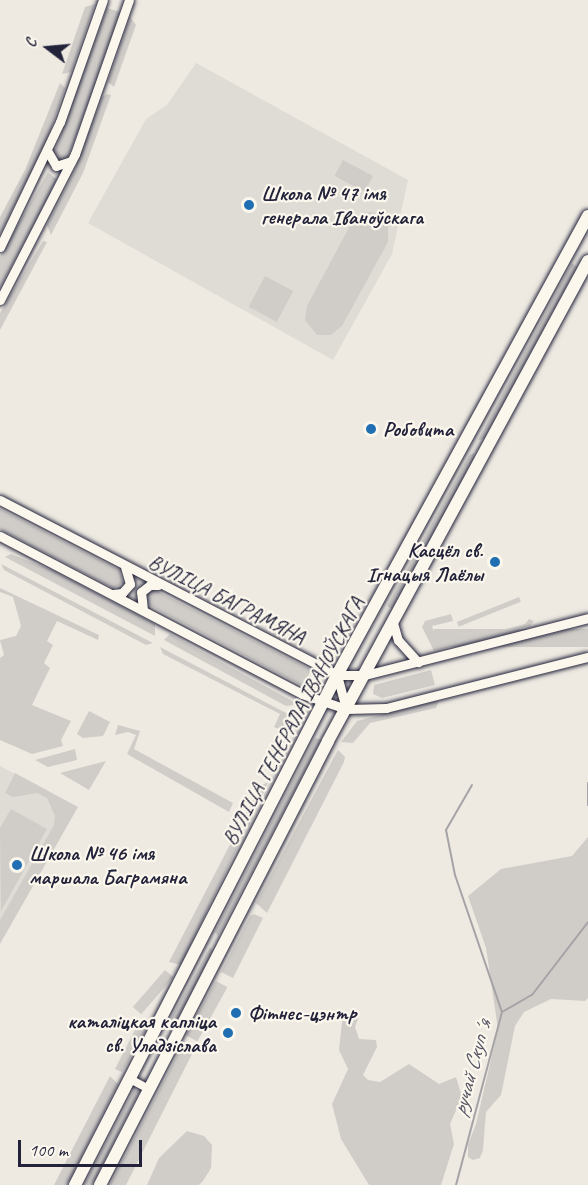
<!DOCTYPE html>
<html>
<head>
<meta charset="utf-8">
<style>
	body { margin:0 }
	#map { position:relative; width:588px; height:1185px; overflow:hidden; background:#eeeae2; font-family:Caveat,sans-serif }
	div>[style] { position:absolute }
	.built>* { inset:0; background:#dfdbd5 }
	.green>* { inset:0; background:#d0cdc9; transform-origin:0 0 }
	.stream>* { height:2px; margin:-1px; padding:0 1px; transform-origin:1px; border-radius:1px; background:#a6a3a7 }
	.roads { filter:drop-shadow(0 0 2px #22223b) drop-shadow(0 0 2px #22223b) }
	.minor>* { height:8px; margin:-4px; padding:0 4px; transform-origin:4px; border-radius:4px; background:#fbf7ec }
	.tertiary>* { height:9px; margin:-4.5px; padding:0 4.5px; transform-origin:4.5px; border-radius:4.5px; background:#fbf7ec }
	.primary>* { height:12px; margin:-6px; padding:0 6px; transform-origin:6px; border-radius:6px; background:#fbf7ec }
	.dots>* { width:16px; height:16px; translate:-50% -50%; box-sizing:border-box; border:3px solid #fbf7ec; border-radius:50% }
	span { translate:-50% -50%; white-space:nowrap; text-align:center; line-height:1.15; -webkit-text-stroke:4.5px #fbf7ec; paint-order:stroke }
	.poi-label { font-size:21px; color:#22223b; font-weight:700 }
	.left { translate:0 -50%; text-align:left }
	.right { translate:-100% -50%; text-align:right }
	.street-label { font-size:21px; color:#22223b }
	.water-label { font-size:22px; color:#575666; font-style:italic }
	.north { position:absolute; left:18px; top:18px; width:60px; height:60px; -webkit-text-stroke:4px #fbf7ec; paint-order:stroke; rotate:286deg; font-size:16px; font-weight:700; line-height:24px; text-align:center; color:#22223b }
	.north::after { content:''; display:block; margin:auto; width:21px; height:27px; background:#22223b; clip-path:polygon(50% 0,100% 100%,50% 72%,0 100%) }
	.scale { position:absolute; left:18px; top:1140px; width:124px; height:27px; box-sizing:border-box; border:3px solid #22223b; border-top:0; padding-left:8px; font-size:18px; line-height:21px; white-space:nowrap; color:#22223b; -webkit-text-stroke:4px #fbf7ec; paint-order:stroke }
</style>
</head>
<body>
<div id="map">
	<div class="built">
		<div style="clip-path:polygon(196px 63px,408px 180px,392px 254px,333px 360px,88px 223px,146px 119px,167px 105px)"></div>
		<div style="clip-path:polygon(0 766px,69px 803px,0 926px)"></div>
	</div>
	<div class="green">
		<div style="clip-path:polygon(95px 4px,71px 72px,62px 74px,85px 7px)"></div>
		<div style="clip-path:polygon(107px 8px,120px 12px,80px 126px,68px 156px,62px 162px,54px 153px)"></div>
		<div style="clip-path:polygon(130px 17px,136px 25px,114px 87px,108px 82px)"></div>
		<div style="clip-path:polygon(60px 83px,65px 88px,47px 140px,0 234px,0 217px,25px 170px)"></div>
		<div style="clip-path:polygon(107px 94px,111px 95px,83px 173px,51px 235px,47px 225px,74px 172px,102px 97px)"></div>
		<div style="left:343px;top:160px;width:34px;height:18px;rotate:28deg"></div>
		<div style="clip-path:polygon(48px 172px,57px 180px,0 288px,0 257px)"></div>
		<div style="clip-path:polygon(373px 212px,388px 223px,388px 242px,342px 326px,331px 335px,317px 335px,305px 320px,307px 306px,352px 222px,363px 213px)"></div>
		<div style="clip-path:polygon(43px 241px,47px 242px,0 330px,0 313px)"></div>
		<div style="clip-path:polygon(572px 263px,577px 267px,484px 439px,478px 440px)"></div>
		<div style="left:265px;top:276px;width:32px;height:35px;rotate:28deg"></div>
		<div style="clip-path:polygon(474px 453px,474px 458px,392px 609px,387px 606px,469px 455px)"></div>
		<div style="clip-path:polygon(0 509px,119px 570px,123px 583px,113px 588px,0 529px)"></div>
		<div style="clip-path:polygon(11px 554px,54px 571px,155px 624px,155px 636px,5px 557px)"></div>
		<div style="clip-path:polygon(1px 564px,153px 643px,146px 645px,4px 570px)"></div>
		<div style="clip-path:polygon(0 588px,99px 635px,98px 640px,57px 621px,47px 641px,53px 645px,44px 663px,50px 668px,32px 705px,71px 721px,61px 740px,63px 746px,32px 754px,0 740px,0 658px,4px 655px,0 640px,16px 636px,21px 626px,13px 597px,0 592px)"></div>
		<div style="clip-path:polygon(153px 589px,311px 670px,303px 686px,149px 605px,145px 594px)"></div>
		<div style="left:519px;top:597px;width:5px;height:67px;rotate:68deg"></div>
		<div style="clip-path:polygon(451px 614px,453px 621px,432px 626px,439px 647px,525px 624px,529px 619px,534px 621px,530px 626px,434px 651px,422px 627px,425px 621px)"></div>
		<div style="left:588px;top:629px;width:18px;height:154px;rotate:90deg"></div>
		<div style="clip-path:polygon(170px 634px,294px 702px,293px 705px,286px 706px,164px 640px)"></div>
		<div style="clip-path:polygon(160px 647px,290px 715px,271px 755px,267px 753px,279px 729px,274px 727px,280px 714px,163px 654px)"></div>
		<div style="clip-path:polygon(431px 670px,435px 685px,382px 698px,373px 694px,374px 685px)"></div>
		<div style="clip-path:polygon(439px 700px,436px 708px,370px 723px,353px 743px,341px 742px,357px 721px)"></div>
		<div style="clip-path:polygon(89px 711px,110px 722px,103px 736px,83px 738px,77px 734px)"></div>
		<div style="clip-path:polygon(118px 725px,140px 731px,134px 749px,233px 803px,229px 812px,127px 754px,136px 735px,128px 732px,115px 735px)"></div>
		<div style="clip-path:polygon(315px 738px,321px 740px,218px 936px,215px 932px)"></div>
		<div style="clip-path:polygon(75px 749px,77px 760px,48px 767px,35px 760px)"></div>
		<div style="clip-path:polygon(338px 750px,345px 757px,344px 762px,267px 913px,256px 903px)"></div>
		<div style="clip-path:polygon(106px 761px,89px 790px,60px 773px)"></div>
		<div style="clip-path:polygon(15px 773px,78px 807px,0 944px,0 920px,54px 825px,55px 816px,47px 798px,37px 793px,13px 797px,5px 793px)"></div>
		<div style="clip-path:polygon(268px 782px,248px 828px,238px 828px,260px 786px)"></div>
		<div style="clip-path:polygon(11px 809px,47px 829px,1px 911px,0 828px)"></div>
		<div style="clip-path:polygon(235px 835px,240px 842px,181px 965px,169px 962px)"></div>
		<div style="clip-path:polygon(588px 837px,588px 998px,585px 1001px,551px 999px,524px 1012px,515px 1026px,501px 1095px,486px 1112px,483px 1150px,480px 1158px,473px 1160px,468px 1157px,468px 1144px,476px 1124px,498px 1029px,486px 948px,468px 896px,501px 869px,572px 856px)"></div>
		<div style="clip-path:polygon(254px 914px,263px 918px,233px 978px,221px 972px,250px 916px)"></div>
		<div style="clip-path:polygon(210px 947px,213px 951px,172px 1030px,166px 1027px)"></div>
		<div style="left:165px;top:970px;width:11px;height:49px;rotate:41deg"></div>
		<div style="left:216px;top:981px;width:13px;height:62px;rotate:29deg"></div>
		<div style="clip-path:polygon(343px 1013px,359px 1016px,355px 1027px,359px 1039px,376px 1040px,377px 1047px,363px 1075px,368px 1080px,380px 1082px,409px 1064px,439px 1084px,456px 1077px,462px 1097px,450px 1124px,454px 1144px,441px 1185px,369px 1185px,341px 1139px,332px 1104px,348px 1069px,339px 1050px)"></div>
		<div style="clip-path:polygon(139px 1022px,148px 1027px,122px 1072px,115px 1069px)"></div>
		<div style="clip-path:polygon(182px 1046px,193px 1052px,126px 1185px,110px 1185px)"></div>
		<div style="clip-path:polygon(110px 1076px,118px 1084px,67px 1185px,54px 1185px)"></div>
		<div style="clip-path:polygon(134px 1090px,139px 1092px,92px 1185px,84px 1185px)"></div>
		<div style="clip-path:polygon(187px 1131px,204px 1136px,212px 1145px,211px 1168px,203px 1181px,199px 1185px,147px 1185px,159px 1158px)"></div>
	</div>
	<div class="stream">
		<div style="left:588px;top:783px;width:22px;rotate:90deg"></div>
		<div style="left:472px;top:785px;width:52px;rotate:120deg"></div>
		<div style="left:446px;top:830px;width:46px;rotate:78.7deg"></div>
		<div style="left:455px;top:875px;width:145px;rotate:71.1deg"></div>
		<div style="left:456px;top:1185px;width:179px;rotate:-75.1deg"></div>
		<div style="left:502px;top:1012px;width:34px;rotate:-30deg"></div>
		<div style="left:532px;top:995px;width:92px;rotate:-52.5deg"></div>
	</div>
	<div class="roads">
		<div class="minor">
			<div style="left:130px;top:1079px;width:21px;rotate:28deg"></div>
		</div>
		<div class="tertiary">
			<div style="left:48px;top:152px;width:16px;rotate:60deg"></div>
			<div style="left:56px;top:166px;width:16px;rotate:-18deg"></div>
			<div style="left:0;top:247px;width:139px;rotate:-64.4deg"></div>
			<div style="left:60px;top:122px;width:129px;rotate:-70.6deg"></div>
			<div style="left:0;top:300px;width:164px;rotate:-62.8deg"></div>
			<div style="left:75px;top:154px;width:163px;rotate:-70.7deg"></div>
			<div style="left:0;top:500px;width:380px;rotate:27.4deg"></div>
			<div style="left:337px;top:675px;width:28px"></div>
			<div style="left:365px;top:675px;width:230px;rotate:-14.3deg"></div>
			<div style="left:0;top:536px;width:341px;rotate:27.6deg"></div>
			<div style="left:302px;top:694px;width:46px;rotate:18.8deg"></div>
			<div style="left:346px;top:709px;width:40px;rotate:-1.4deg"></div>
			<div style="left:386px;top:708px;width:208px;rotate:-14.2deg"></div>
			<div style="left:113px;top:594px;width:9px;rotate:-6deg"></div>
			<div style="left:122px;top:593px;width:12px;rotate:-48deg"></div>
			<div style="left:130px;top:584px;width:18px;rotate:-106deg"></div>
			<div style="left:143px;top:610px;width:18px;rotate:-96deg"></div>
			<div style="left:141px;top:592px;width:11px;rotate:-38deg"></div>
			<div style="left:150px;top:585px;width:8px"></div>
			<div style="left:393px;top:623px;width:18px;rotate:74deg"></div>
			<div style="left:398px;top:640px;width:30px;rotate:48deg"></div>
			<div style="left:337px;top:675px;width:35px;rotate:75deg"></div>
		</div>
		<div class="primary">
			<div style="left:75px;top:1185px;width:573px;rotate:-62.81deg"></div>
			<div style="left:337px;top:675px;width:523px;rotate:-61.33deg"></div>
			<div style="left:100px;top:1185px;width:499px;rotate:-62.8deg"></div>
			<div style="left:328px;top:741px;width:546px;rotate:-61.56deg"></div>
		</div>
	</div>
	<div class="dots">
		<div style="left:249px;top:205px;background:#1f6fb2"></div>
		<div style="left:371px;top:429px;background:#1f6fb2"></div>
		<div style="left:495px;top:562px;background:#1f6fb2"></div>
		<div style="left:17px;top:865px;background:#1f6fb2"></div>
		<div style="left:236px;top:1013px;background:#1f6fb2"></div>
		<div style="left:228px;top:1033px;background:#1f6fb2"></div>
	</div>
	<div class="poi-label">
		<span class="left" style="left:261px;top:205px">Школа № 47 імя<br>генерала Іваноўскага</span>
		<span class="left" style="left:383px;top:429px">Робовита</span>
		<span class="right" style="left:483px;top:562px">Касцёл св.<br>Ігнацыя Лаёлы</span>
		<span class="left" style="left:29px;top:865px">Школа № 46 імя<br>маршала Баграмяна</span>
		<span class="left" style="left:248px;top:1013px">Фітнес-цэнтр</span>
		<span class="right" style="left:216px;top:1033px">каталіцкая капліца<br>св. Уладзіслава</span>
	</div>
	<div class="street-label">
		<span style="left:227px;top:599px;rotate:27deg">ВУЛІЦА БАГРАМЯНА</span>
		<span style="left:293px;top:721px;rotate:-62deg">ВУЛІЦА ГЕНЕРАЛА ІВАНОЎСКАГА</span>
	</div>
	<div class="water-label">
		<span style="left:472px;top:1068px;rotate:-75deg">ручай Скупʼя</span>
	</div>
	<div class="north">С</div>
	<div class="scale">100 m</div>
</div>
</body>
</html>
